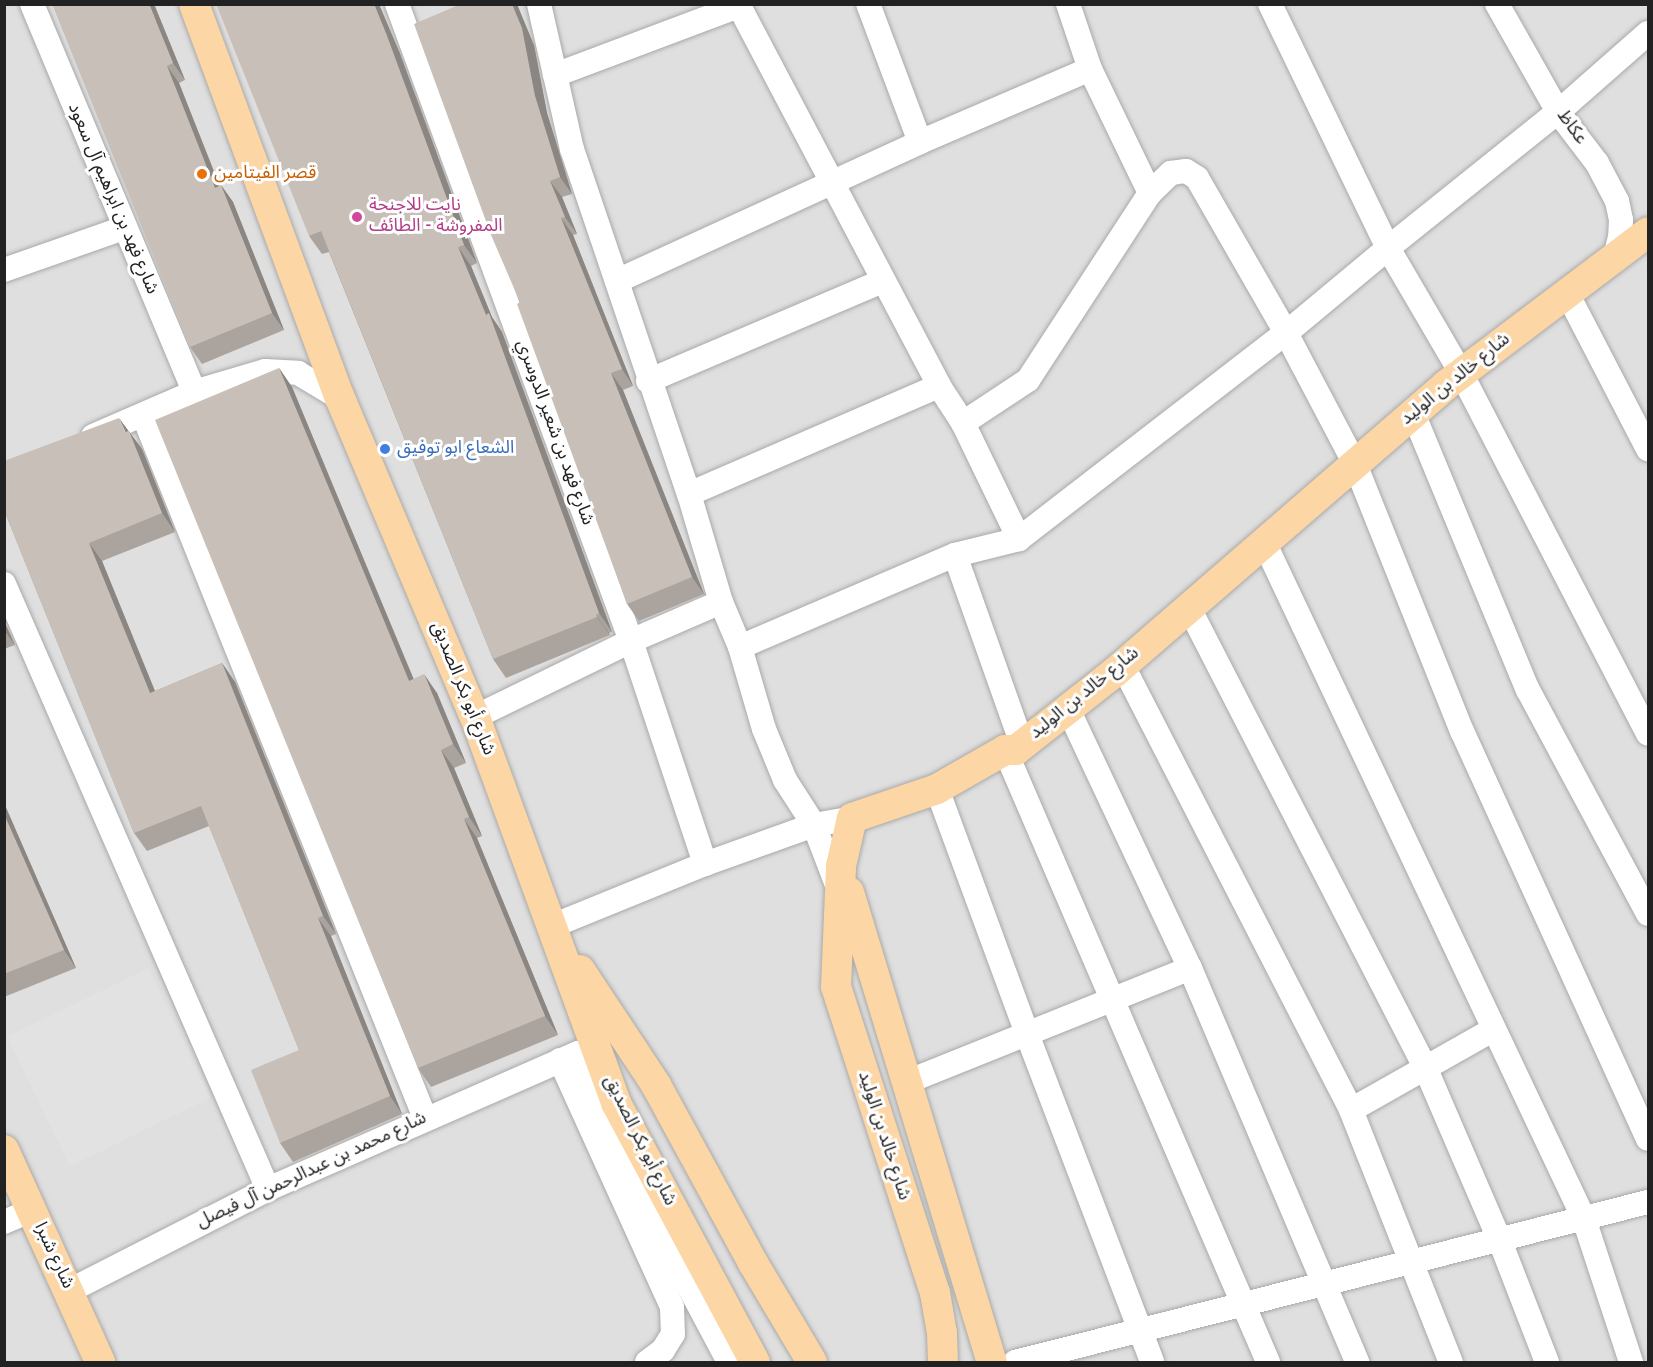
<!DOCTYPE html>
<html>
<head>
<meta charset="utf-8">
<style>
	body { margin:0 }
	#map { position:relative; width:1653px; height:1367px; overflow:hidden; background:#f2efe9; font-family:Overpass,"Noto Sans Arabic",sans-serif }
	div>[style] { position:absolute }
	.residential>* { inset:0; background:#e0dfdf; transform-origin:0 0 }
	.parking>* { inset:0; background:#e2e2e2; transform-origin:0 0 }
	.roads { filter:drop-shadow(0 0 2px #a9a9a9) drop-shadow(0 0 2px #a9a9a9) }
	.minor>* { height:24px; margin:-12px; padding:0 12px; transform-origin:12px; border-radius:12px; background:#fff }
	.major>* { height:30px; margin:-15px; padding:0 15px; transform-origin:15px; border-radius:15px; background:#fcd6a4 }
	.wall>* { inset:0; background:#aba49e }
	.shaded-wall>* { inset:0; background:#8b8681 }
	.building>* { inset:0; background:#c7bfb8 }
	.dots>* { width:16px; height:16px; translate:-50% -50%; box-sizing:border-box; border:3px solid #fff; border-radius:50% }
	span { translate:-50% -50%; white-space:nowrap; text-align:center; line-height:1.15; -webkit-text-stroke:6px #fff; paint-order:stroke }
	.street-label { font-size:18px; color:#222 }
	.food-label { font-size:18px; color:#c56008 }
	.left { translate:0 -50%; text-align:left }
	.hotel-label { font-size:18px; color:#b23c85 }
	.shop-label { font-size:18px; color:#366cbe }
	.frame { position:absolute; inset:0; border:6px solid #222; pointer-events:none }
</style>
</head>
<body>
<div id="map">
	<div class="residential">
		<div style="left:5px;top:5px;width:1643px;height:1357px"></div>
	</div>
	<div class="parking">
		<div style="left:148px;top:968px;width:144px;height:157px;rotate:64deg"></div>
	</div>
	<div class="roads">
		<div class="minor">
			<div style="left:32px;top:4px;width:420px;rotate:67.3deg"></div>
			<div style="left:397px;top:4px;width:679px;rotate:69.83deg"></div>
			<div style="left:631px;top:641px;width:235px;rotate:71.6deg"></div>
			<div style="left:539px;top:4px;width:149px;rotate:77.2deg"></div>
			<div style="left:572px;top:149px;width:364px;rotate:71.3deg"></div>
			<div style="left:689px;top:494px;width:113px;rotate:73.5deg"></div>
			<div style="left:721px;top:602px;width:49px;rotate:67.1deg"></div>
			<div style="left:740px;top:647px;width:85px;rotate:73.7deg"></div>
			<div style="left:764px;top:729px;width:55px;rotate:67.6deg"></div>
			<div style="left:785px;top:780px;width:54px;rotate:57.2deg"></div>
			<div style="left:814px;top:825px;width:70px;rotate:69deg"></div>
			<div style="left:738px;top:4px;width:432px;rotate:62.2deg"></div>
			<div style="left:939px;top:386px;width:44px;rotate:57deg"></div>
			<div style="left:963px;top:423px;width:129px;rotate:64.2deg"></div>
			<div style="left:1068px;top:4px;width:69px;rotate:71.3deg"></div>
			<div style="left:1090px;top:69px;width:138px;rotate:64.2deg"></div>
			<div style="left:1270px;top:4px;width:271px;rotate:64.2deg"></div>
			<div style="left:1388px;top:248px;width:145px;rotate:59.7deg"></div>
			<div style="left:1461px;top:373px;width:406px;rotate:62.6deg"></div>
			<div style="left:1497px;top:4px;width:124px;rotate:60.5deg"></div>
			<div style="left:1558px;top:112px;width:64px;rotate:52.6deg"></div>
			<div style="left:1597px;top:163px;width:43px;rotate:62.2deg"></div>
			<div style="left:1617px;top:201px;width:19px;rotate:78deg"></div>
			<div style="left:1621px;top:220px;width:17px;rotate:93deg"></div>
			<div style="left:1620px;top:237px;width:21px;rotate:104deg"></div>
			<div style="left:555px;top:75px;width:197px;rotate:-20.6deg"></div>
			<div style="left:920px;top:142px;width:185px;rotate:-23.2deg"></div>
			<div style="left:4px;top:270px;width:127px;rotate:-19.3deg"></div>
			<div style="left:617px;top:281px;width:333px;rotate:-24.6deg"></div>
			<div style="left:920px;top:142px;width:147px;rotate:-110.6deg"></div>
			<div style="left:1567px;top:293px;width:176px;rotate:62.6deg"></div>
			<div style="left:648px;top:381px;width:255px;rotate:-23.1deg"></div>
			<div style="left:1413px;top:413px;width:300px;rotate:67.5deg"></div>
			<div style="left:1528px;top:690px;width:254px;rotate:61.8deg"></div>
			<div style="left:144px;top:417px;width:755px;rotate:68.16deg"></div>
			<div style="left:963px;top:423px;width:78px;rotate:-33.5deg"></div>
			<div style="left:1028px;top:380px;width:223px;rotate:-56.9deg"></div>
			<div style="left:1150px;top:193px;width:29px;rotate:-44deg"></div>
			<div style="left:1171px;top:173px;width:15px;rotate:-8deg"></div>
			<div style="left:1186px;top:171px;width:13px;rotate:32deg"></div>
			<div style="left:1197px;top:178px;width:179px;rotate:60.1deg"></div>
			<div style="left:1286px;top:333px;width:148px;rotate:62.2deg"></div>
			<div style="left:1355px;top:464px;width:288px;rotate:68.2deg"></div>
			<div style="left:1462px;top:731px;width:448px;rotate:65.5deg"></div>
			<div style="left:93px;top:436px;width:110px;rotate:-23.5deg"></div>
			<div style="left:194px;top:392px;width:74px;rotate:-16.5deg"></div>
			<div style="left:265px;top:371px;width:33px;rotate:3deg"></div>
			<div style="left:298px;top:373px;width:49px;rotate:30.8deg"></div>
			<div style="left:689px;top:494px;width:272px;rotate:-23.4deg"></div>
			<div style="left:1264px;top:542px;width:749px;rotate:64.7deg"></div>
			<div style="left:1584px;top:1219px;width:151px;rotate:71.8deg"></div>
			<div style="left:955px;top:555px;width:201px;rotate:70.5deg"></div>
			<div style="left:4px;top:584px;width:660px;rotate:66.43deg"></div>
			<div style="left:1189px;top:608px;width:516px;rotate:62.79deg"></div>
			<div style="left:1425px;top:1067px;width:189px;rotate:66.7deg"></div>
			<div style="left:1500px;top:1241px;width:130px;rotate:68.8deg"></div>
			<div style="left:740px;top:647px;width:234px;rotate:-23.2deg"></div>
			<div style="left:955px;top:555px;width:66px;rotate:-14deg"></div>
			<div style="left:1019px;top:539px;width:337px;rotate:-37.7deg"></div>
			<div style="left:1286px;top:333px;width:133px;rotate:-39.8deg"></div>
			<div style="left:1388px;top:248px;width:218px;rotate:-38.7deg"></div>
			<div style="left:1558px;top:112px;width:120px;rotate:-41.3deg"></div>
			<div style="left:1123px;top:666px;width:499px;rotate:62.8deg"></div>
			<div style="left:1351px;top:1110px;width:271px;rotate:68.4deg"></div>
			<div style="left:1068px;top:709px;width:286px;rotate:64.8deg"></div>
			<div style="left:1190px;top:968px;width:428px;rotate:67deg"></div>
			<div style="left:475px;top:717px;width:174px;rotate:-26deg"></div>
			<div style="left:631px;top:641px;width:98px;rotate:-23.4deg"></div>
			<div style="left:1005px;top:750px;width:666px;rotate:66.74deg"></div>
			<div style="left:937px;top:789px;width:261px;rotate:69.8deg"></div>
			<div style="left:1027px;top:1034px;width:351px;rotate:69.1deg"></div>
			<div style="left:552px;top:926px;width:165px;rotate:-22.1deg"></div>
			<div style="left:705px;top:864px;width:116px;rotate:-19.7deg"></div>
			<div style="left:814px;top:825px;width:39px;rotate:-10deg"></div>
			<div style="left:560px;top:1060px;width:271px;rotate:65.6deg"></div>
			<div style="left:672px;top:1307px;width:27px;rotate:88deg"></div>
			<div style="left:673px;top:1334px;width:19px;rotate:122deg"></div>
			<div style="left:663px;top:1350px;width:20px;rotate:143deg"></div>
			<div style="left:907px;top:1082px;width:305px;rotate:-21.9deg"></div>
			<div style="left:1351px;top:1110px;width:164px;rotate:-29.5deg"></div>
			<div style="left:4px;top:1222px;width:30px;rotate:-23deg"></div>
			<div style="left:69px;top:1291px;width:224px;rotate:-27.1deg"></div>
			<div style="left:268px;top:1189px;width:339px;rotate:-23.7deg"></div>
			<div style="left:578px;top:1053px;width:134px;rotate:67.1deg"></div>
			<div style="left:630px;top:1176px;width:211px;rotate:62deg"></div>
			<div style="left:1015px;top:1362px;width:653px;rotate:-14.19deg"></div>
		</div>
		<div class="major">
			<div style="left:194px;top:4px;width:420px;rotate:69.7deg"></div>
			<div style="left:340px;top:398px;width:346px;rotate:67.1deg"></div>
			<div style="left:475px;top:717px;width:411px;rotate:69.9deg"></div>
			<div style="left:616px;top:1103px;width:294px;rotate:61.8deg"></div>
			<div style="left:849px;top:892px;width:491px;rotate:73.1deg"></div>
			<div style="left:580px;top:970px;width:138px;rotate:56.5deg"></div>
			<div style="left:656px;top:1085px;width:203px;rotate:61.4deg"></div>
			<div style="left:753px;top:1263px;width:115px;rotate:59.2deg"></div>
			<div style="left:4px;top:1150px;width:233px;rotate:65.6deg"></div>
			<div style="left:943px;top:1362px;width:29px;rotate:-92deg"></div>
			<div style="left:942px;top:1333px;width:41px;rotate:-99.9deg"></div>
			<div style="left:935px;top:1293px;width:322px;rotate:-107.9deg"></div>
			<div style="left:836px;top:987px;width:121px;rotate:-87.6deg"></div>
			<div style="left:841px;top:866px;width:49px;rotate:-77.1deg"></div>
			<div style="left:852px;top:818px;width:90px;rotate:-18.8deg"></div>
			<div style="left:937px;top:789px;width:78px;rotate:-29.8deg"></div>
			<div style="left:1005px;top:750px;width:11px"></div>
			<div style="left:1016px;top:750px;width:126px;rotate:-38.2deg"></div>
			<div style="left:1115px;top:672px;width:438px;rotate:-40.9deg"></div>
			<div style="left:1446px;top:385px;width:253px;rotate:-37.1deg"></div>
		</div>
	</div>
	<div class="wall">
		<div style="clip-path:polygon(154px 4px,185px 80px,179px 83px,220px 186px,221px 185px,233px 202px,284px 330px,202px 364px,190px 347px)"></div>
		<div style="clip-path:polygon(534px 45px,547px 113px,572px 194px,562px 197px,577px 234px,573px 235px,633px 386px,623px 390px,704px 594px,639px 621px,627px 604px,520px 302px)"></div>
		<div style="clip-path:polygon(399px 51px,477px 263px,471px 266px,492px 317px,502px 332px,612px 632px,609px 633px,610px 635px,506px 678px,493px 659px,329px 252px,322px 254px,309px 236px)"></div>
		<div style="clip-path:polygon(279px 368px,292px 387px,413px 679px,437px 693px,466px 763px,454px 768px,482px 836px,477px 838px,558px 1035px,431px 1087px,418px 1068px)"></div>
		<div style="clip-path:polygon(128px 431px,142px 449px,175px 532px,102px 561px,155px 691px,222px 663px,235px 682px,336px 934px,331px 936px,402px 1114px,293px 1162px,280px 1143px,299px 1050px,209px 826px,147px 851px,134px 833px,4px 510px)"></div>
		<div style="clip-path:polygon(4px 621px,15px 645px,4px 649px)"></div>
		<div style="clip-path:polygon(4px 803px,76px 968px,4px 997px)"></div>
	</div>
	<div class="shaded-wall">
		<div style="clip-path:polygon(149px 4px,154px 4px,185px 80px,173px 63px)"></div>
		<div style="clip-path:polygon(374px 4px,379px 4px,399px 51px,477px 263px,464px 245px)"></div>
		<div style="clip-path:polygon(512px 4px,517px 4px,534px 45px,547px 113px,572px 194px,560px 177px,535px 96px)"></div>
		<div style="clip-path:polygon(167px 66px,179px 83px,227px 205px,215px 188px)"></div>
		<div style="clip-path:polygon(550px 181px,562px 197px,577px 234px,565px 217px)"></div>
		<div style="clip-path:polygon(221px 185px,233px 202px,284px 330px,272px 313px)"></div>
		<div style="clip-path:polygon(561px 218px,573px 235px,633px 386px,622px 369px)"></div>
		<div style="clip-path:polygon(458px 247px,471px 266px,492px 317px,502px 332px,612px 632px,599px 613px,486px 315px)"></div>
		<div style="clip-path:polygon(279px 368px,292px 387px,422px 699px,409px 681px)"></div>
		<div style="clip-path:polygon(611px 373px,623px 390px,704px 594px,692px 577px)"></div>
		<div style="clip-path:polygon(119px 418px,142px 449px,175px 532px,162px 513px)"></div>
		<div style="clip-path:polygon(89px 543px,102px 561px,163px 711px,150px 693px)"></div>
		<div style="clip-path:polygon(596px 615px,609px 633px,610px 635px,597px 617px)"></div>
		<div style="clip-path:polygon(4px 621px,15px 645px,4px 630px)"></div>
		<div style="clip-path:polygon(222px 663px,235px 682px,336px 934px,323px 916px)"></div>
		<div style="clip-path:polygon(424px 674px,437px 693px,466px 763px,453px 744px)"></div>
		<div style="clip-path:polygon(441px 750px,454px 768px,482px 836px,469px 817px)"></div>
		<div style="clip-path:polygon(4px 803px,76px 968px,64px 950px,4px 814px)"></div>
		<div style="clip-path:polygon(464px 819px,477px 838px,558px 1035px,545px 1016px)"></div>
		<div style="clip-path:polygon(318px 918px,331px 936px,402px 1114px,390px 1096px)"></div>
	</div>
	<div class="building">
		<div style="clip-path:polygon(52px 4px,149px 4px,173px 63px,167px 66px,215px 188px,221px 185px,272px 313px,190px 347px)"></div>
		<div style="clip-path:polygon(216px 4px,374px 4px,386px 33px,464px 245px,458px 247px,486px 315px,489px 313px,599px 613px,596px 615px,597px 617px,493px 659px,321px 231px,309px 236px)"></div>
		<div style="clip-path:polygon(461px 4px,512px 4px,522px 28px,535px 96px,560px 177px,550px 181px,565px 217px,561px 218px,622px 369px,611px 373px,692px 577px,627px 604px,517px 304px,520px 302px,491px 235px,414px 24px)"></div>
		<div style="clip-path:polygon(279px 368px,409px 681px,424px 674px,453px 744px,441px 750px,469px 817px,464px 819px,545px 1016px,418px 1068px,155px 420px)"></div>
		<div style="clip-path:polygon(119px 418px,125px 432px,129px 431px,162px 513px,89px 543px,150px 693px,222px 663px,323px 916px,318px 918px,390px 1096px,280px 1143px,251px 1070px,299px 1050px,201px 806px,134px 833px,4px 510px,4px 461px)"></div>
		<div style="clip-path:polygon(4px 814px,64px 950px,4px 974px)"></div>
	</div>
	<div class="dots">
		<div style="left:202px;top:174px;background:#e8710a"></div>
		<div style="left:357px;top:217px;background:#d1479c"></div>
		<div style="left:385px;top:449px;background:#3f7fe0"></div>
	</div>
	<div class="street-label">
		<span style="left:1571px;top:128px;rotate:54deg">عكاظ</span>
		<span style="left:112px;top:199px;rotate:67deg">شارع فهد بن ابراهيم آل سعود</span>
		<span style="left:1456px;top:380px;rotate:-39deg">شارع خالد بن الوليد</span>
		<span style="left:554px;top:433px;rotate:70deg">شارع فهد بن شعير الدوسري</span>
		<span style="left:462px;top:689px;rotate:68deg">شارع أبو بكر الصديق</span>
		<span style="left:1085px;top:694px;rotate:-39deg">شارع خالد بن الوليد</span>
		<span style="left:883px;top:1136px;rotate:72deg">شارع خالد بن الوليد</span>
		<span style="left:639px;top:1141px;rotate:64deg">شارع أبو بكر الصديق</span>
		<span style="left:312px;top:1171px;rotate:-25deg">شارع محمد بن عبدالرحمن آل فيصل</span>
		<span style="left:53px;top:1256px;rotate:65deg">شارع شبرا</span>
	</div>
	<div class="food-label">
		<span class="left" style="left:214px;top:174px">قصر الفيتامين</span>
	</div>
	<div class="hotel-label">
		<span class="left" style="left:369px;top:217px">نايت للاجنحة<br>المفروشة - الطائف</span>
	</div>
	<div class="shop-label">
		<span class="left" style="left:397px;top:449px">الشعاع ابو توفيق</span>
	</div>
	<div class="frame"></div>
</div>
</body>
</html>
